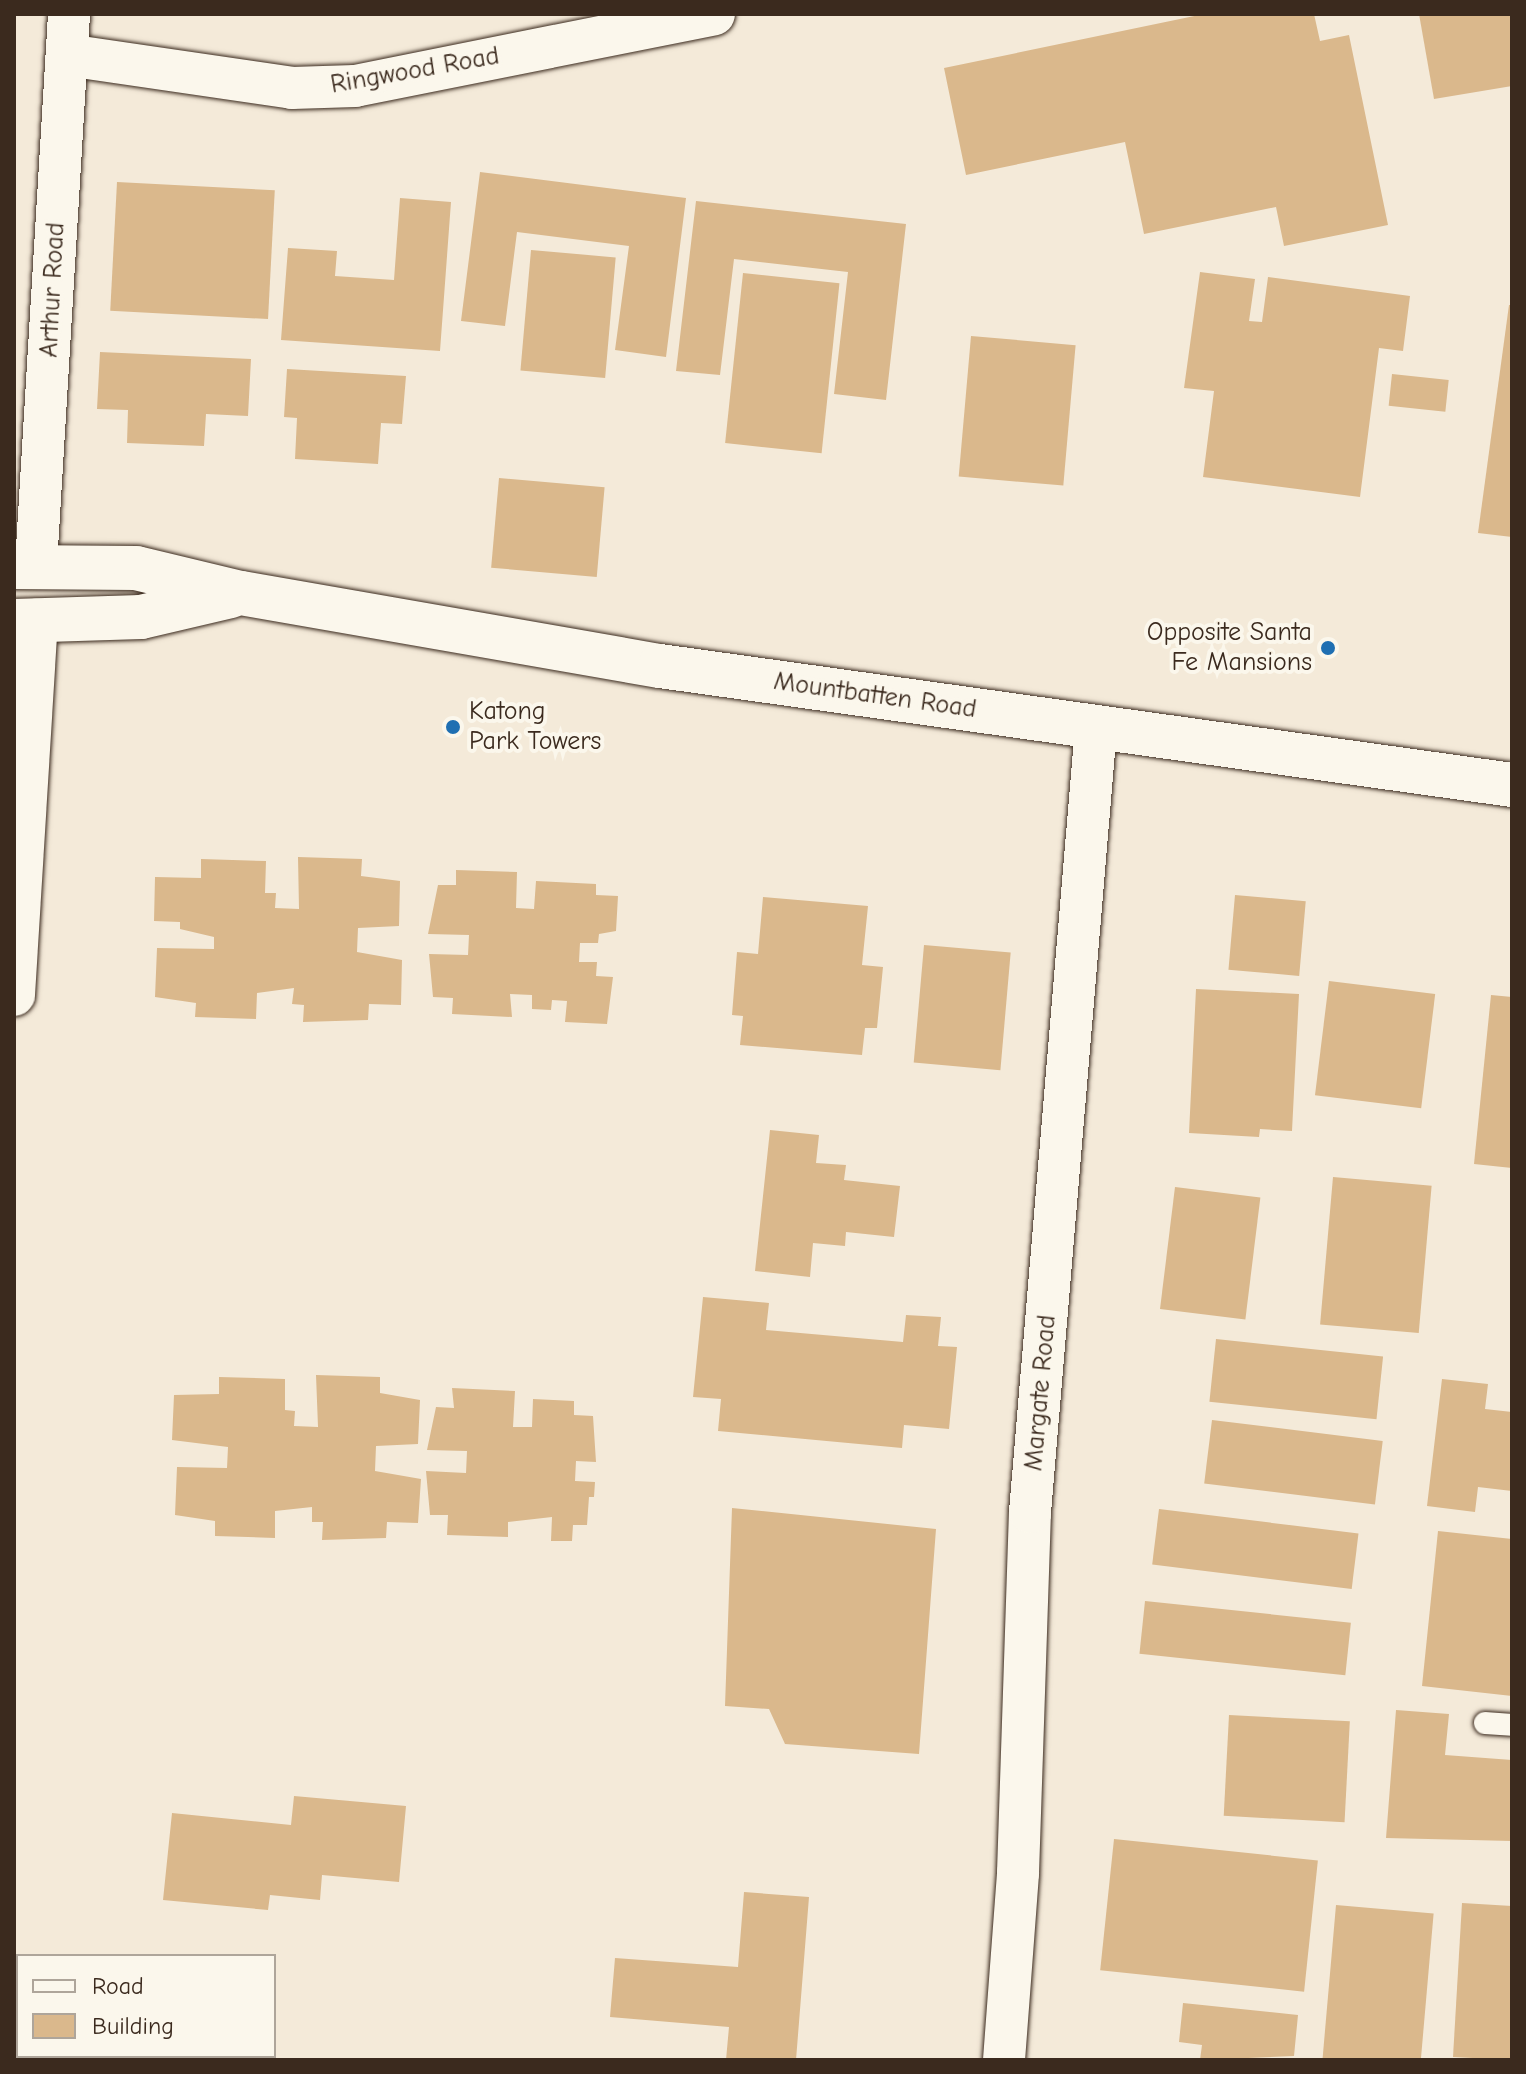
<!DOCTYPE html>
<html>
<head>
<meta charset="utf-8">
<style>
	body { margin:0 }
	#map { position:relative; width:1526px; height:2074px; overflow:hidden; background:#f4ead9; font-family:"Comic Neue",sans-serif }
	div>[style] { position:absolute }
	.building>* { inset:0; background:#dab88c; transform-origin:0 0 }
	.roads { filter:drop-shadow(0 0 2px #3b2a1e) drop-shadow(0 0 2px #3b2a1e) }
	.service>* { height:22px; margin:-11px; padding:0 11px; transform-origin:11px; border-radius:11px; background:#fbf7ec }
	.minor>* { height:42px; margin:-21px; padding:0 21px; transform-origin:21px; border-radius:21px; background:#fbf7ec }
	.primary>* { height:44px; margin:-22px; padding:0 22px; transform-origin:22px; border-radius:22px; background:#fbf7ec }
	.dots>* { width:22px; height:22px; translate:-50% -50%; box-sizing:border-box; border:4px solid #fbf7ec; border-radius:50% }
	span { translate:-50% -50%; white-space:nowrap; text-align:center; line-height:1.15; -webkit-text-stroke:8px #fbf7ec; paint-order:stroke }
	.street-label { font-size:26px; color:#3b2a1e }
	.poi-label { font-size:26px; color:#3b2a1e }
	.right { translate:-100% -50%; text-align:right }
	.left { translate:0 -50%; text-align:left }
	.frame { position:absolute; inset:0; border:16px solid #3b2a1e; pointer-events:none }
	.legend { position:absolute; left:16px; top:1954px; width:260px; height:104px; box-sizing:border-box; background:#fbf7ec; border:2px solid #aea59a; margin:0; padding:10px 14px; list-style:none; font-size:24px; color:#3b2a1e }
	.legend li { display:flex; align-items:center; gap:16px; height:40px }
	.legend b { width:40px; border:2px solid #aea59a }
</style>
</head>
<body>
<div id="map">
	<div class="building">
		<div style="clip-path:polygon(1204px 14px,1314px 14px,1320px 41px,1349px 35px,1388px 225px,1284px 246px,1276px 207px,1144px 234px,1125px 142px,966px 175px,944px 68px)"></div>
		<div style="clip-path:polygon(1419px 14px,1512px 14px,1512px 86px,1434px 99px)"></div>
		<div style="clip-path:polygon(480px 172px,686px 198px,666px 357px,615px 350px,629px 246px,517px 232px,505px 326px,461px 321px)"></div>
		<div style="left:117px;top:182px;width:158px;height:129px;rotate:3deg"></div>
		<div style="clip-path:polygon(400px 198px,451px 202px,440px 351px,281px 340px,288px 248px,337px 251px,335px 276px,394px 280px)"></div>
		<div style="clip-path:polygon(696px 201px,906px 224px,886px 400px,834px 394px,848px 272px,734px 259px,720px 375px,676px 371px)"></div>
		<div style="left:531px;top:250px;width:85px;height:121px;rotate:5deg"></div>
		<div style="clip-path:polygon(1200px 272px,1255px 279px,1249px 321px,1262px 322px,1268px 277px,1410px 296px,1403px 351px,1379px 348px,1360px 497px,1203px 477px,1214px 391px,1184px 388px)"></div>
		<div style="left:743px;top:273px;width:97px;height:171px;rotate:6deg"></div>
		<div style="clip-path:polygon(1509px 305px,1512px 305px,1512px 537px,1478px 533px)"></div>
		<div style="left:971px;top:336px;width:105px;height:141px;rotate:5deg"></div>
		<div style="clip-path:polygon(100px 352px,251px 359px,248px 416px,206px 414px,204px 446px,127px 443px,128px 410px,97px 409px)"></div>
		<div style="clip-path:polygon(287px 369px,406px 376px,402px 424px,381px 423px,378px 464px,295px 459px,297px 418px,284px 417px)"></div>
		<div style="left:1392px;top:374px;width:57px;height:32px;rotate:6deg"></div>
		<div style="left:499px;top:478px;width:106px;height:90px;rotate:5deg"></div>
		<div style="clip-path:polygon(298px 857px,362px 859px,361px 876px,400px 881px,399px 926px,358px 928px,357px 952px,402px 960px,401px 1005px,369px 1004px,368px 1020px,303px 1022px,304px 1005px,292px 1004px,294px 988px,257px 993px,256px 1019px,195px 1017px,196px 1003px,155px 997px,157px 948px,214px 949px,214px 937px,180px 929px,180px 922px,154px 921px,155px 877px,201px 878px,201px 859px,266px 861px,265px 893px,276px 893px,275px 908px,299px 909px)"></div>
		<div style="clip-path:polygon(456px 870px,517px 872px,516px 908px,534px 909px,536px 881px,596px 884px,596px 895px,618px 896px,616px 931px,599px 934px,598px 943px,580px 943px,579px 962px,597px 962px,596px 976px,613px 977px,607px 1024px,565px 1022px,567px 1001px,552px 1000px,551px 1010px,532px 1009px,532px 995px,510px 994px,512px 1017px,452px 1014px,453px 998px,433px 997px,429px 954px,468px 955px,469px 935px,428px 934px,438px 885px,456px 885px)"></div>
		<div style="left:1235px;top:895px;width:71px;height:75px;rotate:5deg"></div>
		<div style="clip-path:polygon(763px 897px,868px 906px,862px 965px,883px 967px,877px 1028px,865px 1028px,862px 1055px,740px 1045px,743px 1016px,732px 1015px,737px 952px,758px 954px)"></div>
		<div style="left:924px;top:945px;width:87px;height:118px;rotate:5deg"></div>
		<div style="left:1329px;top:981px;width:107px;height:115px;rotate:7deg"></div>
		<div style="clip-path:polygon(1196px 989px,1299px 994px,1292px 1131px,1260px 1129px,1259px 1137px,1189px 1133px)"></div>
		<div style="clip-path:polygon(1491px 995px,1512px 997px,1512px 1168px,1474px 1164px)"></div>
		<div style="clip-path:polygon(770px 1130px,819px 1135px,816px 1163px,846px 1165px,844px 1180px,900px 1186px,894px 1237px,846px 1232px,845px 1246px,813px 1243px,810px 1277px,755px 1271px)"></div>
		<div style="left:1333px;top:1177px;width:99px;height:148px;rotate:5deg"></div>
		<div style="left:1175px;top:1187px;width:86px;height:123px;rotate:7deg"></div>
		<div style="clip-path:polygon(703px 1297px,769px 1303px,766px 1330px,903px 1342px,906px 1315px,941px 1317px,938px 1346px,957px 1347px,949px 1429px,904px 1425px,902px 1448px,718px 1431px,721px 1399px,693px 1397px)"></div>
		<div style="left:1216px;top:1339px;width:168px;height:63px;rotate:6deg"></div>
		<div style="clip-path:polygon(316px 1375px,380px 1377px,380px 1393px,420px 1400px,418px 1444px,376px 1446px,375px 1471px,421px 1479px,418px 1523px,387px 1522px,386px 1538px,322px 1540px,323px 1522px,312px 1522px,312px 1507px,275px 1511px,275px 1538px,215px 1536px,215px 1521px,175px 1515px,177px 1467px,227px 1468px,228px 1447px,172px 1440px,174px 1395px,219px 1394px,219px 1377px,285px 1379px,285px 1410px,295px 1411px,294px 1426px,318px 1427px)"></div>
		<div style="clip-path:polygon(1442px 1379px,1488px 1384px,1485px 1409px,1512px 1412px,1512px 1491px,1478px 1487px,1475px 1512px,1427px 1506px)"></div>
		<div style="clip-path:polygon(452px 1388px,515px 1391px,513px 1427px,532px 1427px,533px 1399px,574px 1401px,574px 1415px,593px 1416px,596px 1462px,576px 1461px,575px 1481px,595px 1482px,594px 1497px,589px 1497px,587px 1525px,573px 1525px,572px 1541px,551px 1541px,552px 1517px,508px 1522px,508px 1537px,447px 1535px,448px 1515px,430px 1515px,426px 1471px,466px 1473px,467px 1451px,427px 1450px,436px 1407px,454px 1408px)"></div>
		<div style="left:1212px;top:1420px;width:172px;height:64px;rotate:7deg"></div>
		<div style="clip-path:polygon(732px 1508px,936px 1529px,919px 1754px,785px 1744px,769px 1709px,725px 1706px)"></div>
		<div style="left:1159px;top:1509px;width:201px;height:56px;rotate:7deg"></div>
		<div style="clip-path:polygon(1438px 1531px,1512px 1539px,1512px 1696px,1422px 1686px)"></div>
		<div style="left:1145px;top:1601px;width:207px;height:53px;rotate:6deg"></div>
		<div style="clip-path:polygon(1396px 1710px,1449px 1714px,1445px 1755px,1512px 1760px,1512px 1841px,1386px 1838px)"></div>
		<div style="left:1229px;top:1715px;width:121px;height:101px;rotate:3deg"></div>
		<div style="clip-path:polygon(294px 1796px,406px 1806px,399px 1882px,322px 1875px,320px 1900px,270px 1895px,268px 1910px,163px 1900px,172px 1813px,291px 1825px)"></div>
		<div style="left:1114px;top:1839px;width:205px;height:132px;rotate:6deg"></div>
		<div style="clip-path:polygon(744px 1892px,809px 1897px,796px 2060px,726px 2060px,729px 2027px,610px 2017px,615px 1958px,738px 1967px)"></div>
		<div style="clip-path:polygon(1462px 1903px,1512px 1906px,1512px 2060px,1453px 2057px)"></div>
		<div style="left:1336px;top:1905px;width:98px;height:156px;rotate:5deg"></div>
		<div style="clip-path:polygon(1183px 2003px,1298px 2015px,1294px 2056px,1200px 2060px,1202px 2045px,1179px 2042px)"></div>
		<div style="clip-path:polygon(41px 2056px,246px 2056px,40px 2060px)"></div>
	</div>
	<div class="roads">
		<div class="service">
			<div style="left:1485px;top:1723px;width:27px;rotate:4deg"></div>
		</div>
		<div class="minor">
			<div style="left:67px;top:55px;width:227px;rotate:8.3deg"></div>
			<div style="left:292px;top:88px;width:63px;rotate:-1.8deg"></div>
			<div style="left:355px;top:86px;width:366px;rotate:-11.3deg"></div>
			<div style="left:36px;top:565px;width:552px;rotate:-86.57deg"></div>
			<div style="left:14px;top:995px;width:376px;rotate:-86.5deg"></div>
			<div style="left:1004px;top:2060px;width:188px;rotate:-85.7deg"></div>
			<div style="left:1018px;top:1873px;width:361px;rotate:-88.1deg"></div>
			<div style="left:1030px;top:1512px;width:787px;rotate:-85.19deg"></div>
		</div>
		<div class="primary">
			<div style="left:14px;top:567px;width:122px;rotate:0.5deg"></div>
			<div style="left:136px;top:568px;width:108px;rotate:13.4deg"></div>
			<div style="left:241px;top:593px;width:425px;rotate:9.9deg"></div>
			<div style="left:660px;top:666px;width:860px;rotate:7.95deg"></div>
			<div style="left:14px;top:621px;width:127px;rotate:-1.8deg"></div>
			<div style="left:141px;top:617px;width:92px;rotate:-13.1deg"></div>
		</div>
	</div>
	<div class="dots">
		<div style="left:1328px;top:648px;background:#1f6fb2"></div>
		<div style="left:453px;top:727px;background:#1f6fb2"></div>
	</div>
	<div class="street-label">
		<span style="left:415px;top:71px;rotate:-10deg">Ringwood Road</span>
		<span style="left:53px;top:290px;rotate:-87deg">Arthur Road</span>
		<span style="left:875px;top:696px;rotate:8deg">Mountbatten Road</span>
		<span style="left:1041px;top:1393px;rotate:-85deg">Margate Road</span>
	</div>
	<div class="poi-label">
		<span class="right" style="left:1312px;top:648px">Opposite Santa<br>Fe Mansions</span>
		<span class="left" style="left:469px;top:727px">Katong<br>Park Towers</span>
	</div>
	<div class="frame"></div>
	<ul class="legend">
	<li><b style="height:10px;background:#fbf7ec"></b>Road</li>
	<li><b style="height:22px;background:#dab88c"></b>Building</li>
	</ul>
</div>
</body>
</html>
